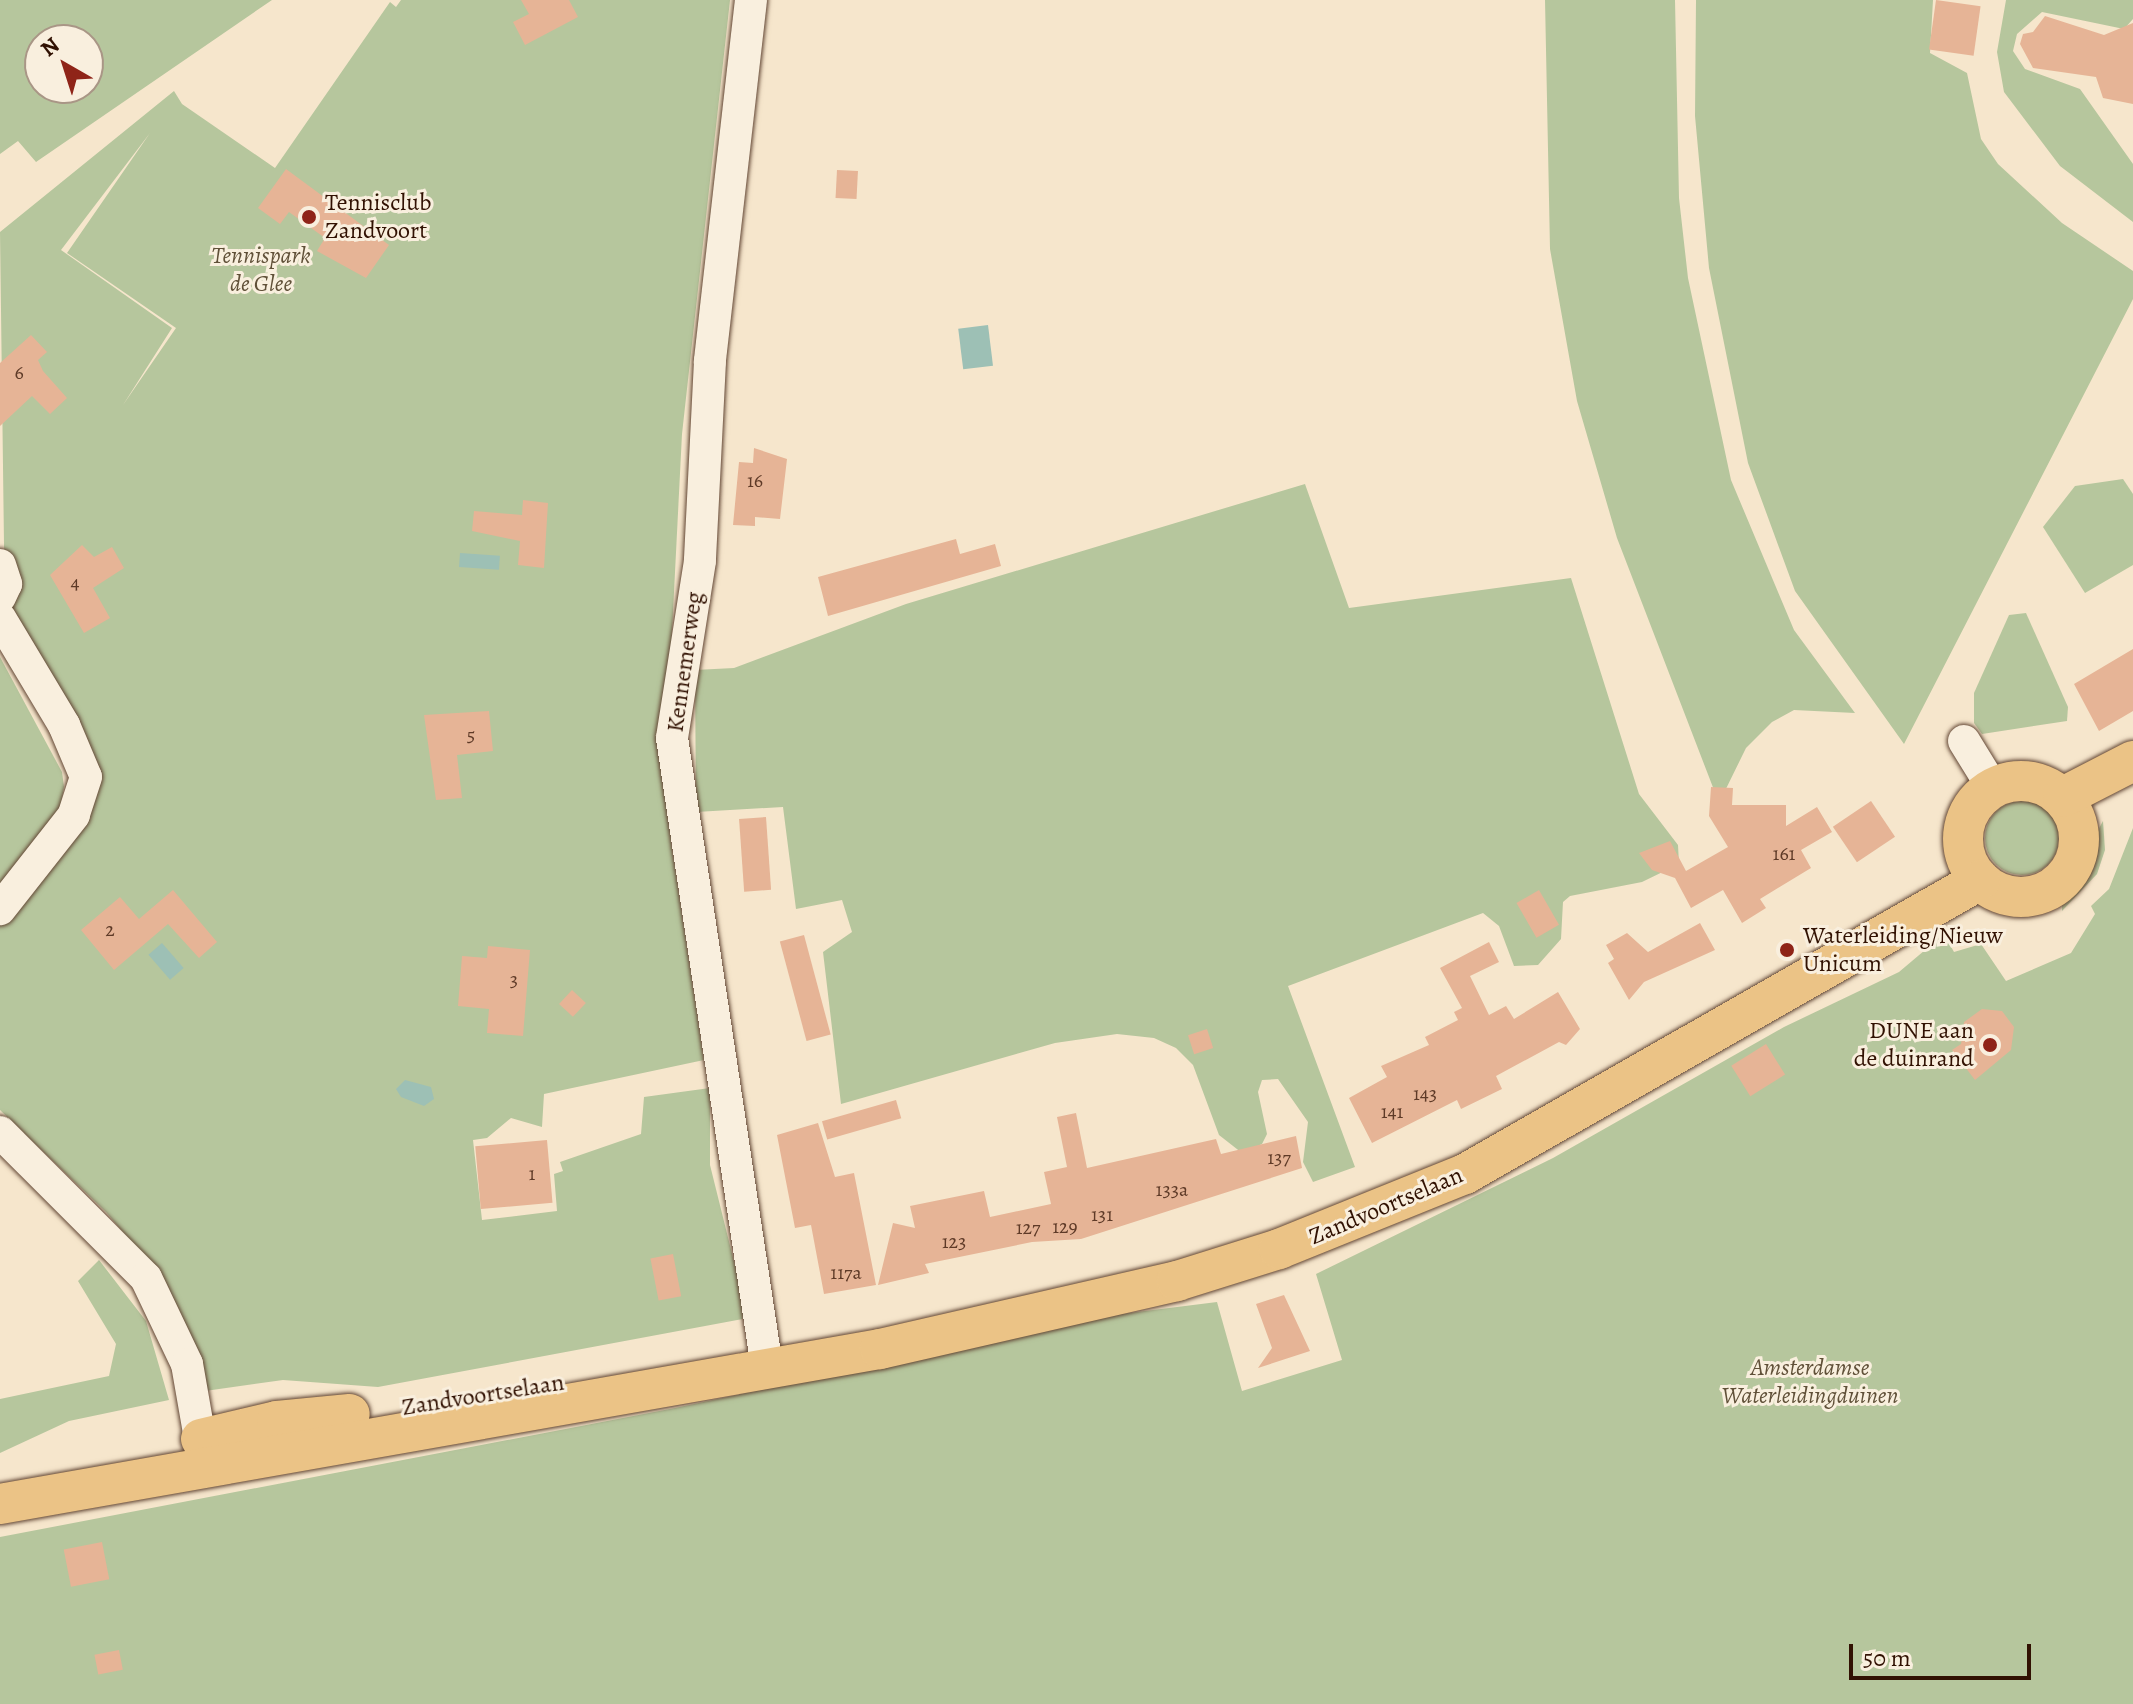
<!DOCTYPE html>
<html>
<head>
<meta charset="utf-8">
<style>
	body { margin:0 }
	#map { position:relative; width:2133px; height:1704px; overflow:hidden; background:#f6e6cc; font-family:Alegreya,serif }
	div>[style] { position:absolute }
	.green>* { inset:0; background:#b6c69d }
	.round { border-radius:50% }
	.water>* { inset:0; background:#9dc0b5; transform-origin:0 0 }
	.building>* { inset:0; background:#e6b496; transform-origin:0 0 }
	.roads { filter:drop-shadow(0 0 2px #624634) drop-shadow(0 0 2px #624634) }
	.minor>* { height:32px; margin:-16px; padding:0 16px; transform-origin:16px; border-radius:16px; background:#f9efde }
	.major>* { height:40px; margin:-20px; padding:0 20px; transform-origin:20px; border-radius:20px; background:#ebc386 }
	.major>.ring { margin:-20px; padding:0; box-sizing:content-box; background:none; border:40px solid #ebc386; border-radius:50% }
	.dots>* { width:22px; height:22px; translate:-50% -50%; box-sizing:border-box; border:4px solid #f9efde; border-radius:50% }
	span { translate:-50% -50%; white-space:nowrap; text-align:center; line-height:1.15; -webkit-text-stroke:6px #f9efde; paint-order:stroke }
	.number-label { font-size:20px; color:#5e3a27 }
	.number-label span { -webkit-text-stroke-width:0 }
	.poi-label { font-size:24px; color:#311102 }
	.left { translate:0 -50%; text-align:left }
	.right { translate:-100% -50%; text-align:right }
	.park-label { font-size:24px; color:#605038; font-style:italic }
	.street-label { font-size:24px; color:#311102 }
	.north { position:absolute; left:24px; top:24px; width:80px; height:80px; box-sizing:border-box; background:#f9efde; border:2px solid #a99686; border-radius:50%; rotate:321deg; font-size:22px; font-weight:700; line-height:32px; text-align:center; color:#311102 }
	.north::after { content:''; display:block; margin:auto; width:28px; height:36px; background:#8f2418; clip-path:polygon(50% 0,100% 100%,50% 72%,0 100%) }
	.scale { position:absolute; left:1849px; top:1644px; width:182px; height:36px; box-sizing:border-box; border:4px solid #311102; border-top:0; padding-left:10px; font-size:24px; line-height:28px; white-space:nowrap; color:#311102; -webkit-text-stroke:6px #f9efde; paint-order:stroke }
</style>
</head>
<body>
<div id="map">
	<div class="green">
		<div style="clip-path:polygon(evenodd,0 0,272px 0,36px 162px,18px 141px,0 154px,0 0,40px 40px,88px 40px,88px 88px,40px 88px,40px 40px)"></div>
		<div style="clip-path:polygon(evenodd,401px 0,730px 0,682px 434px,669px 691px,671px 841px,704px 1060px,544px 1094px,542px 1127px,511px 1118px,487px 1138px,473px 1140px,482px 1220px,557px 1211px,554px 1174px,563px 1171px,560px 1162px,641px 1134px,644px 1097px,710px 1088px,710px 1165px,748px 1318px,378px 1387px,283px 1380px,205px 1391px,166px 1283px,106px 1212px,0 1110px,0 918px,82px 799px,5px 623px,0 232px,174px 91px,182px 104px,275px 168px,390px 2px,396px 7px,401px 0,150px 133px,67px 253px,176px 328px,123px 405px,172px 328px,61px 250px,150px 133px)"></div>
		<div style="clip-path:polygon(1545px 0,1675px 0,1679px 198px,1688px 278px,1731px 480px,1794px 630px,1855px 713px,1794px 710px,1772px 722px,1746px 748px,1719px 803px,1617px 538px,1577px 401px,1550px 249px)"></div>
		<div style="clip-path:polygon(1696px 0,1933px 0,1930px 53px,1967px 73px,1981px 139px,1998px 164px,2062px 223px,2133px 271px,2133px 299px,1904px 744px,1795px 591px,1748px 463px,1709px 268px,1695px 116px)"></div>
		<div style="clip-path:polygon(2006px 0,2133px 0,2133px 19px,2124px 29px,2042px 12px,2017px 34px,2013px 51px,2025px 69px,2080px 89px,2133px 164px,2133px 222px,2060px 166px,2004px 92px,1997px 52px)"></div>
		<div style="clip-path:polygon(2123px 479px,2133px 494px,2133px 565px,2085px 593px,2043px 527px,2075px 486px)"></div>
		<div style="clip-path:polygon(1305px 484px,1349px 608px,1571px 578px,1639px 794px,1678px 845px,1679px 864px,1642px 882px,1570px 896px,1563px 902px,1561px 939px,1538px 965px,1514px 966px,1499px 926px,1483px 913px,1288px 986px,1355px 1167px,1313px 1182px,1303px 1162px,1308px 1122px,1278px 1079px,1262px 1080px,1258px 1092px,1267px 1134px,1262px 1144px,1242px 1153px,1219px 1135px,1193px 1065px,1176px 1048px,1154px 1038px,1117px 1034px,1055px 1043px,841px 1104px,823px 952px,852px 932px,842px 900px,796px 909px,783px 807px,696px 812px,695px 670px,734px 668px,906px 604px)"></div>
		<div style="clip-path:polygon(2026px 613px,2068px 707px,2067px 721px,1982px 734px,1974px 723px,1974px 693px,2009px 615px)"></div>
		<div style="clip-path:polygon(0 657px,62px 772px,64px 787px,61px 805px,42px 835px,0 887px)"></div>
		<div class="round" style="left:1985px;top:801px;width:74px;height:74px"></div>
		<div style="clip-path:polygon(2103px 821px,2105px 850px,2097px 874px,2062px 911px,2062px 897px)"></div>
		<div style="clip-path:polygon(2133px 828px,2133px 1704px,0 1704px,0 1537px,675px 1408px,1121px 1314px,1217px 1302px,1242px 1391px,1342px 1360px,1316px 1274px,1553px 1158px,1784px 1027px,1899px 972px,1944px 934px,1954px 952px,1981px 944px,2006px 981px,2071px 953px,2095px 914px,2091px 906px,2109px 889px)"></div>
		<div style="clip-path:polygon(99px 1260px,146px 1321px,169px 1400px,69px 1421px,0 1453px,0 1399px,109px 1376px,116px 1344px,78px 1281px)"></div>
	</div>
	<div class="water">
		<div style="left:988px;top:325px;width:41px;height:30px;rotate:83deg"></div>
		<div style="left:460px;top:553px;width:40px;height:14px;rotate:4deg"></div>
		<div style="left:162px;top:943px;width:33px;height:18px;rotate:49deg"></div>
		<div style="clip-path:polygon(405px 1080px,431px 1087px,434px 1099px,424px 1106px,401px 1097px,396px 1089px)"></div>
	</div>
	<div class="building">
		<div style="clip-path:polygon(521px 0,569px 0,578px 17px,525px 45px,513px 22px,529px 14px)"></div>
		<div style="left:1936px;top:0;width:45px;height:50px;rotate:8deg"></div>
		<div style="clip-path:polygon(2045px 16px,2104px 35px,2133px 23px,2133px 104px,2103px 98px,2096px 77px,2033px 68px,2020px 44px,2023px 34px,2033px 32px)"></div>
		<div style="clip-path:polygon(286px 169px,389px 245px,366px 278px,317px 251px,325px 238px,289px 212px,280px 224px,258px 208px)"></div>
		<div style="left:837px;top:170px;width:21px;height:28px;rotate:3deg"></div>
		<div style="clip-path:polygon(31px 335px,47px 352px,38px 360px,43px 371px,67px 398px,50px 414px,32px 396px,0 426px,0 363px)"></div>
		<div style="clip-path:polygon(754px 448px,787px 459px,780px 519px,755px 517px,755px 526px,733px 525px,739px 462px,753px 463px)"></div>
		<div style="clip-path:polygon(523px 500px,548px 503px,544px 568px,518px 565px,520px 541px,472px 531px,474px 511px,522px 515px)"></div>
		<div style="clip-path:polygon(956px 539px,960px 554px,995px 544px,1001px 566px,828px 616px,818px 577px)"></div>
		<div style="clip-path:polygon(82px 545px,94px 557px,112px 547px,124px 568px,93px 588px,110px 618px,84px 633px,50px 575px)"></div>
		<div style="clip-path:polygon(2133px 649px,2133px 711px,2099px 731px,2074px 684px)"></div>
		<div style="clip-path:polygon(489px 711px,493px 751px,457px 755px,462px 798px,436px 800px,424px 715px)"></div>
		<div style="clip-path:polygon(1711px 787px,1733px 788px,1732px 805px,1786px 805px,1786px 826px,1817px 807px,1832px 832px,1801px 850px,1811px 868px,1760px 899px,1766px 908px,1742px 923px,1723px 890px,1691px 908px,1675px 878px,1652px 870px,1639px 853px,1670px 841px,1686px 871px,1728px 847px,1709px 816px)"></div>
		<div style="left:1871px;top:801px;width:43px;height:46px;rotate:56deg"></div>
		<div style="left:766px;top:817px;width:73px;height:27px;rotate:86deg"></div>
		<div style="clip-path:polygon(173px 890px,217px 942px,199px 958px,168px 924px,114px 970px,81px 930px,120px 897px,139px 919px)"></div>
		<div style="left:1539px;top:890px;width:40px;height:26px;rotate:60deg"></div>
		<div style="clip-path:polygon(1700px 923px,1715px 950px,1644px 982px,1629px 1000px,1608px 963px,1614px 959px,1606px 945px,1627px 933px,1648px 952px)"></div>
		<div style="left:804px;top:935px;width:103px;height:25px;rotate:75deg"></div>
		<div style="clip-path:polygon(1489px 942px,1499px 962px,1470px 976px,1489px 1015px,1506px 1006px,1514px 1019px,1558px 992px,1580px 1029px,1566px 1045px,1559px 1042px,1496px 1076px,1502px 1089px,1461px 1109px,1457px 1100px,1372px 1143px,1349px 1098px,1387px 1077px,1381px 1066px,1429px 1045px,1425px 1037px,1458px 1020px,1454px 1012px,1462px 1008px,1440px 968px)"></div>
		<div style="clip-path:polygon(488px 946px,530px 950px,523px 1036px,487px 1033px,489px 1009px,458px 1006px,462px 956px,487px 958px)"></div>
		<div style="left:572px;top:990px;width:19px;height:19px;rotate:43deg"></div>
		<div style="clip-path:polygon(1982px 1009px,2002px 1011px,2014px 1027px,2011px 1050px,1975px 1080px,1952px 1050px,1961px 1044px,1964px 1022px)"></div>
		<div style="left:1207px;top:1029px;width:20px;height:20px;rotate:72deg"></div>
		<div style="left:1766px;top:1044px;width:36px;height:41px;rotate:58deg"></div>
		<div style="left:896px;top:1100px;width:19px;height:77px;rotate:74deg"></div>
		<div style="clip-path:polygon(1076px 1113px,1087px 1168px,1216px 1139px,1221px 1154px,1296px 1136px,1302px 1168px,1081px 1239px,1032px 1242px,925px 1264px,929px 1273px,878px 1285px,893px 1223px,915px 1228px,910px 1206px,984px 1191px,990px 1217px,1051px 1204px,1044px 1172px,1067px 1167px,1057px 1117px)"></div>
		<div style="clip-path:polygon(818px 1123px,835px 1177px,854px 1173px,876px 1285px,824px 1294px,811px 1225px,795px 1228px,777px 1135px)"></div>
		<div style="left:547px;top:1140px;width:63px;height:72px;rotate:85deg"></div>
		<div style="left:673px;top:1254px;width:43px;height:23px;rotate:79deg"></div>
		<div style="clip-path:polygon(1284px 1295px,1310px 1351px,1258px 1368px,1272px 1348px,1256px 1304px)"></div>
		<div style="left:102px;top:1542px;width:38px;height:39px;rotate:79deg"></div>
		<div style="left:119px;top:1650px;width:20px;height:25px;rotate:79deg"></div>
	</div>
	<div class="roads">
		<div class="minor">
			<div style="left:751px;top:0;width:363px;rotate:96.5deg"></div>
			<div style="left:710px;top:361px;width:200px;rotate:92.9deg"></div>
			<div style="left:700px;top:561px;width:179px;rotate:99deg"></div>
			<div style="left:672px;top:738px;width:637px;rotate:81.42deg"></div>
			<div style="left:0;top:565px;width:20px;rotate:72deg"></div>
			<div style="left:6px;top:584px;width:14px;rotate:115deg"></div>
			<div style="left:0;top:618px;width:125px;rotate:59.1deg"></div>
			<div style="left:64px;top:725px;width:56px;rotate:67.1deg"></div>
			<div style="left:86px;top:777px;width:40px;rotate:108deg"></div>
			<div style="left:74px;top:815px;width:120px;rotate:128.2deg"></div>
			<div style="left:1964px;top:741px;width:55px;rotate:58.3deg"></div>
			<div style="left:0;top:1132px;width:206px;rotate:45deg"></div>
			<div style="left:146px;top:1278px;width:95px;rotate:64.5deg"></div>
			<div style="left:187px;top:1364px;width:98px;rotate:80.1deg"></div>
		</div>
		<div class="major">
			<div class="ring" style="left:1963px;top:781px;width:76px;height:76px"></div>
			<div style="left:2063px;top:797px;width:79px;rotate:-27.2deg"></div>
			<div style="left:201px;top:1439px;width:78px;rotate:-13.3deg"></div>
			<div style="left:277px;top:1421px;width:73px;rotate:-5.5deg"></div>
			<div style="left:0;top:1504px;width:894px;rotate:-9.99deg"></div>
			<div style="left:880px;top:1349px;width:305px;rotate:-12.9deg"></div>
			<div style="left:1177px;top:1281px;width:107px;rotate:-17.4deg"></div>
			<div style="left:1279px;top:1249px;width:201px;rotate:-22deg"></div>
			<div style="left:1465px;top:1174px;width:593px;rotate:-29.72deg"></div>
		</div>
	</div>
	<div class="dots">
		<div style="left:309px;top:217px;background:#8f2418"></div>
		<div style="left:1787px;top:950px;background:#8f2418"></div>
		<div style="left:1990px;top:1045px;background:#8f2418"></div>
	</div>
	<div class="number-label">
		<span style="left:19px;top:372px">6</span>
		<span style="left:755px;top:480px">16</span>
		<span style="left:75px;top:582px">4</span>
		<span style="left:471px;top:734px">5</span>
		<span style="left:1784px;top:853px">161</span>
		<span style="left:110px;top:929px">2</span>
		<span style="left:514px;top:979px">3</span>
		<span style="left:1425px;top:1093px">143</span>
		<span style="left:1392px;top:1111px">141</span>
		<span style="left:1279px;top:1157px">137</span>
		<span style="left:532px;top:1173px">1</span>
		<span style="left:1172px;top:1189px">133a</span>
		<span style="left:1102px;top:1214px">131</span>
		<span style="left:1065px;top:1226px">129</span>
		<span style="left:1028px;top:1227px">127</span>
		<span style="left:954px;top:1241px">123</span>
		<span style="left:846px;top:1272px">117a</span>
	</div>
	<div class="poi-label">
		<span class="left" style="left:325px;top:217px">Tennisclub<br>Zandvoort</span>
		<span class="left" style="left:1803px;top:950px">Waterleiding/Nieuw<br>Unicum</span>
		<span class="right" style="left:1974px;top:1045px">DUNE aan<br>de duinrand</span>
	</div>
	<div class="park-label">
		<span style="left:261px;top:270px">Tennispark<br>de Glee</span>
		<span style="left:1810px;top:1382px">Amsterdamse<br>Waterleidingduinen</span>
	</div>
	<div class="street-label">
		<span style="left:685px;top:662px;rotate:-82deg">Kennemerweg</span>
		<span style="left:1386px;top:1206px;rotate:-23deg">Zandvoortselaan</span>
		<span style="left:483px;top:1395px;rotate:-9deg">Zandvoortselaan</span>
	</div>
	<div class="north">N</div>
	<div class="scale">50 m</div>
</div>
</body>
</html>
